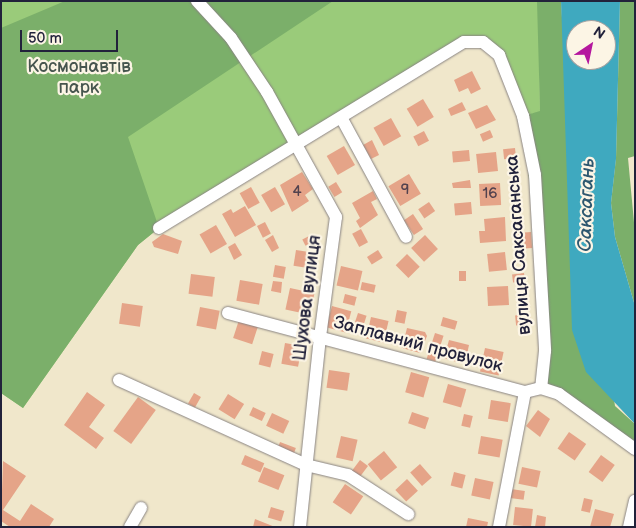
<!DOCTYPE html>
<html>
<head>
<meta charset="utf-8">
<style>
	body { margin:0 }
	#map { position:relative; width:636px; height:528px; overflow:hidden; background:#f0e7cb; font-family:"Balsamiq Sans",sans-serif }
	div>[style] { position:absolute }
	.green>* { inset:0; background:#9acb7a }
	.forest>* { inset:0; background:#7baf6a }
	.water>* { inset:0; background:#3fa9bf }
	.building>* { inset:0; background:#e5a488; transform-origin:0 0 }
	.roads { filter:drop-shadow(0 0 1px #898483) drop-shadow(0 0 1px #898483) }
	.street>* { height:12px; margin:-6px; padding:0 6px; transform-origin:6px; border-radius:6px; background:#fff }
	span { translate:-50% -50%; white-space:nowrap; text-align:center; line-height:1.15; -webkit-text-stroke:4.5px #fcf5e5; paint-order:stroke }
	.number-label { font-size:15px; color:#53424e }
	.number-label span { -webkit-text-stroke-width:0 }
	.park-label { font-size:18px; color:#46554e }
	.street-label { font-size:18px; color:#22223b }
	.water-label { font-size:19px; color:#2e5870; font-style:italic }
	.frame { position:absolute; inset:0; border:2px solid #22223b; pointer-events:none }
	.north { position:absolute; left:566px; top:20px; width:50px; height:50px; box-sizing:border-box; background:#fcf5e5; border:1px solid #a5a1a1; border-radius:50%; rotate:34deg; font-size:14px; font-weight:700; line-height:20px; text-align:center; color:#22223b }
	.north::after { content:''; display:block; margin:auto; width:18px; height:22px; background:#b5179e; clip-path:polygon(50% 0,100% 100%,50% 72%,0 100%) }
	.scale { position:absolute; left:20px; top:30px; width:98px; height:22px; box-sizing:border-box; border:2px solid #22223b; border-top:0; padding-left:6px; font-size:15px; line-height:18px; white-space:nowrap; color:#22223b; -webkit-text-stroke:4px #fcf5e5; paint-order:stroke }
</style>
</head>
<body>
<div id="map">
	<div class="green">
		<div style="clip-path:polygon(1px 1px,539px 1px,540px 112px,523px 116px,499px 55px,476px 41px,159px 228px,138px 245px,23px 408px,1px 393px)"></div>
	</div>
	<div class="forest">
		<div style="clip-path:polygon(65px 1px,333px 1px,128px 137px,159px 228px,138px 245px,23px 408px,1px 393px,1px 28px)"></div>
		<div style="clip-path:polygon(537px 1px,561px 1px,565px 67px,615px 406px,635px 424px,635px 449px,541px 388px,545px 351px,523px 116px,540px 111px)"></div>
		<div style="clip-path:polygon(620px 1px,635px 1px,635px 156px,628px 158px,635px 233px,635px 306px,615px 237px,611px 203px,616px 158px)"></div>
	</div>
	<div class="water">
		<div style="clip-path:polygon(evenodd,561px 1px,620px 1px,616px 159px,611px 203px,615px 237px,635px 306px,635px 424px,586px 372px,572px 330px,561px 1px,576px 30px,606px 30px,606px 60px,576px 60px,576px 30px)"></div>
	</div>
	<div class="building">
		<div style="clip-path:polygon(472px 71px,481px 89px,471px 94px,468px 88px,459px 92px,454px 80px)"></div>
		<div style="left:423px;top:99px;width:21px;height:19px;rotate:59deg"></div>
		<div style="clip-path:polygon(462px 102px,466px 110px,451px 116px,448px 109px)"></div>
		<div style="clip-path:polygon(487px 105px,496px 120px,476px 129px,468px 113px)"></div>
		<div style="left:391px;top:118px;width:21px;height:20px;rotate:61deg"></div>
		<div style="left:490px;top:130px;width:8px;height:11px;rotate:67deg"></div>
		<div style="left:424px;top:131px;width:11px;height:12px;rotate:63deg"></div>
		<div style="clip-path:polygon(372px 140px,379px 155px,371px 159px,363px 145px)"></div>
		<div style="left:344px;top:146px;width:22px;height:20px;rotate:60deg"></div>
		<div style="left:515px;top:148px;width:10px;height:12px;rotate:84deg"></div>
		<div style="left:469px;top:150px;width:11px;height:17px;rotate:85deg"></div>
		<div style="left:496px;top:152px;width:19px;height:20px;rotate:84deg"></div>
		<div style="clip-path:polygon(302px 172px,313px 189px,305px 195px,309px 201px,292px 212px,280px 185px)"></div>
		<div style="left:409px;top:174px;width:23px;height:24px;rotate:59deg"></div>
		<div style="clip-path:polygon(470px 180px,471px 188px,453px 188px,452px 183px)"></div>
		<div style="left:336px;top:182px;width:12px;height:9px;rotate:59deg"></div>
		<div style="left:500px;top:183px;width:22px;height:21px;rotate:87deg"></div>
		<div style="left:251px;top:187px;width:18px;height:13px;rotate:61deg"></div>
		<div style="left:275px;top:187px;width:20px;height:16px;rotate:60deg"></div>
		<div style="clip-path:polygon(373px 191px,377px 199px,371px 202px,378px 215px,360px 228px,356px 221px,360px 218px,352px 203px)"></div>
		<div style="left:429px;top:202px;width:11px;height:13px;rotate:56deg"></div>
		<div style="left:471px;top:202px;width:12px;height:17px;rotate:85deg"></div>
		<div style="clip-path:polygon(245px 206px,256px 225px,235px 237px,222px 214px,231px 209px,233px 213px)"></div>
		<div style="left:413px;top:214px;width:18px;height:11px;rotate:56deg"></div>
		<div style="clip-path:polygon(505px 217px,506px 241px,480px 243px,479px 231px,485px 231px,484px 219px)"></div>
		<div style="left:265px;top:222px;width:13px;height:9px;rotate:63deg"></div>
		<div style="left:216px;top:225px;width:22px;height:19px;rotate:60deg"></div>
		<div style="left:361px;top:229px;width:15px;height:10px;rotate:62deg"></div>
		<div style="left:531px;top:232px;width:16px;height:18px;rotate:86deg"></div>
		<div style="clip-path:polygon(163px 234px,182px 241px,178px 254px,154px 247px,152px 242px)"></div>
		<div style="left:313px;top:234px;width:7px;height:12px;rotate:63deg"></div>
		<div style="clip-path:polygon(273px 235px,279px 248px,272px 252px,265px 240px)"></div>
		<div style="left:425px;top:235px;width:19px;height:19px;rotate:47deg"></div>
		<div style="clip-path:polygon(235px 243px,242px 255px,234px 260px,228px 247px)"></div>
		<div style="left:296px;top:250px;width:18px;height:16px;rotate:9deg"></div>
		<div style="left:378px;top:250px;width:9px;height:13px;rotate:58deg"></div>
		<div style="left:505px;top:252px;width:18px;height:18px;rotate:84deg"></div>
		<div style="left:407px;top:254px;width:18px;height:16px;rotate:45deg"></div>
		<div style="left:275px;top:265px;width:11px;height:12px;rotate:10deg"></div>
		<div style="left:341px;top:266px;width:22px;height:20px;rotate:13deg"></div>
		<div style="left:459px;top:271px;width:7px;height:10px"></div>
		<div style="left:524px;top:273px;width:8px;height:12px;rotate:83deg"></div>
		<div style="left:191px;top:274px;width:24px;height:20px;rotate:7deg"></div>
		<div style="left:240px;top:280px;width:23px;height:21px;rotate:10deg"></div>
		<div style="clip-path:polygon(273px 281px,282px 282px,281px 293px,271px 291px)"></div>
		<div style="left:362px;top:282px;width:14px;height:8px;rotate:12deg"></div>
		<div style="left:508px;top:286px;width:19px;height:21px;rotate:87deg"></div>
		<div style="left:290px;top:288px;width:25px;height:22px;rotate:12deg"></div>
		<div style="left:345px;top:294px;width:12px;height:9px;rotate:14deg"></div>
		<div style="left:122px;top:303px;width:21px;height:21px;rotate:8deg"></div>
		<div style="left:332px;top:306px;width:20px;height:22px;rotate:15deg"></div>
		<div style="left:200px;top:307px;width:20px;height:19px;rotate:11deg"></div>
		<div style="left:397px;top:310px;width:10px;height:12px;rotate:11deg"></div>
		<div style="left:358px;top:313px;width:9px;height:13px;rotate:18deg"></div>
		<div style="left:530px;top:314px;width:10px;height:15px;rotate:84deg"></div>
		<div style="left:371px;top:317px;width:18px;height:22px;rotate:13deg"></div>
		<div style="left:443px;top:317px;width:15px;height:9px;rotate:16deg"></div>
		<div style="left:239px;top:320px;width:20px;height:19px;rotate:18deg"></div>
		<div style="clip-path:polygon(407px 328px,425px 332px,427px 336px,420px 353px,402px 348px)"></div>
		<div style="left:435px;top:333px;width:9px;height:27px;rotate:18deg"></div>
		<div style="clip-path:polygon(449px 340px,469px 345px,466px 359px,462px 358px,460px 363px,444px 358px)"></div>
		<div style="left:285px;top:343px;width:17px;height:21px;rotate:10deg"></div>
		<div style="left:485px;top:348px;width:19px;height:24px;rotate:12deg"></div>
		<div style="left:262px;top:351px;width:12px;height:14px;rotate:14deg"></div>
		<div style="left:329px;top:370px;width:21px;height:18px;rotate:8deg"></div>
		<div style="left:411px;top:372px;width:19px;height:21px;rotate:16deg"></div>
		<div style="left:448px;top:384px;width:19px;height:19px;rotate:16deg"></div>
		<div style="clip-path:polygon(87px 392px,105px 405px,89px 427px,104px 438px,96px 449px,64px 425px)"></div>
		<div style="left:194px;top:393px;width:8px;height:12px;rotate:30deg"></div>
		<div style="left:228px;top:394px;width:19px;height:18px;rotate:32deg"></div>
		<div style="left:138px;top:397px;width:22px;height:42px;rotate:36deg"></div>
		<div style="left:491px;top:400px;width:20px;height:19px;rotate:9deg"></div>
		<div style="left:253px;top:407px;width:14px;height:9px;rotate:25deg"></div>
		<div style="clip-path:polygon(538px 410px,550px 419px,540px 437px,526px 426px)"></div>
		<div style="left:412px;top:412px;width:18px;height:12px;rotate:19deg"></div>
		<div style="left:272px;top:413px;width:19px;height:14px;rotate:25deg"></div>
		<div style="left:464px;top:414px;width:9px;height:12px;rotate:13deg"></div>
		<div style="left:569px;top:432px;width:21px;height:20px;rotate:35deg"></div>
		<div style="left:341px;top:436px;width:17px;height:22px;rotate:13deg"></div>
		<div style="left:481px;top:436px;width:22px;height:18px;rotate:10deg"></div>
		<div style="left:280px;top:442px;width:17px;height:9px;rotate:21deg"></div>
		<div style="left:384px;top:451px;width:21px;height:21px;rotate:51deg"></div>
		<div style="left:245px;top:455px;width:21px;height:10px;rotate:23deg"></div>
		<div style="left:601px;top:455px;width:17px;height:21px;rotate:36deg"></div>
		<div style="left:360px;top:460px;width:10px;height:14px;rotate:37deg"></div>
		<div style="clip-path:polygon(3px 461px,26px 476px,3px 510px,20px 521px,31px 504px,54px 519px,49px 527px,10px 527px,1px 521px)"></div>
		<div style="left:420px;top:464px;width:18px;height:13px;rotate:49deg"></div>
		<div style="left:264px;top:467px;width:22px;height:16px;rotate:22deg"></div>
		<div style="left:522px;top:467px;width:19px;height:17px;rotate:12deg"></div>
		<div style="left:454px;top:472px;width:12px;height:14px;rotate:14deg"></div>
		<div style="left:475px;top:478px;width:19px;height:18px;rotate:12deg"></div>
		<div style="left:407px;top:479px;width:16px;height:16px;rotate:47deg"></div>
		<div style="left:345px;top:484px;width:22px;height:22px;rotate:34deg"></div>
		<div style="left:511px;top:489px;width:14px;height:9px;rotate:8deg"></div>
		<div style="left:584px;top:498px;width:9px;height:13px;rotate:13deg"></div>
		<div style="left:271px;top:507px;width:14px;height:11px;rotate:17deg"></div>
		<div style="left:515px;top:507px;width:18px;height:18px;rotate:6deg"></div>
		<div style="clip-path:polygon(595px 509px,614px 514px,610px 527px,590px 527px)"></div>
		<div style="clip-path:polygon(537px 515px,546px 517px,545px 527px,535px 527px)"></div>
		<div style="clip-path:polygon(468px 518px,488px 522px,487px 527px,466px 527px)"></div>
		<div style="clip-path:polygon(255px 519px,275px 527px,253px 527px)"></div>
	</div>
	<div class="roads">
		<div class="street">
			<div style="left:197px;top:1px;width:50px;rotate:47.4deg"></div>
			<div style="left:231px;top:38px;width:65px;rotate:56.3deg"></div>
			<div style="left:267px;top:92px;width:143px;rotate:61.1deg"></div>
			<div style="left:336px;top:217px;width:121px;rotate:97.6deg"></div>
			<div style="left:320px;top:337px;width:191px;rotate:96deg"></div>
			<div style="left:342px;top:119px;width:134px;rotate:61.5deg"></div>
			<div style="left:159px;top:228px;width:357px;rotate:-31.4deg"></div>
			<div style="left:464px;top:42px;width:19px"></div>
			<div style="left:483px;top:42px;width:21px;rotate:39deg"></div>
			<div style="left:499px;top:55px;width:66px;rotate:68.5deg"></div>
			<div style="left:523px;top:116px;width:60px;rotate:78.5deg"></div>
			<div style="left:535px;top:175px;width:176px;rotate:86.7deg"></div>
			<div style="left:545px;top:351px;width:37px;rotate:96deg"></div>
			<div style="left:541px;top:388px;width:19px;rotate:18deg"></div>
			<div style="left:559px;top:394px;width:94px;rotate:35.9deg"></div>
			<div style="left:228px;top:313px;width:307px;rotate:14.9deg"></div>
			<div style="left:525px;top:392px;width:16px;rotate:-14deg"></div>
			<div style="left:119px;top:380px;width:205px;rotate:24.4deg"></div>
			<div style="left:306px;top:465px;width:43px;rotate:13.4deg"></div>
			<div style="left:348px;top:475px;width:72px;rotate:33deg"></div>
			<div style="left:130px;top:527px;width:22px;rotate:-60deg"></div>
			<div style="left:499px;top:527px;width:137px;rotate:-79.1deg"></div>
			<div style="left:629px;top:527px;width:27px;rotate:-77deg"></div>
		</div>
	</div>
	<div class="number-label">
		<span style="left:405px;top:190px">9</span>
		<span style="left:297px;top:192px">4</span>
		<span style="left:490px;top:194px">16</span>
	</div>
	<div class="park-label">
		<span style="left:79px;top:78px">Космонавтів<br>парк</span>
	</div>
	<div class="street-label">
		<span style="left:519px;top:245px;rotate:-94deg">вулиця Саксаганська</span>
		<span style="left:308px;top:298px;rotate:-83deg">Шухова вулиця</span>
		<span style="left:418px;top:345px;rotate:15deg">Заплавний провулок</span>
	</div>
	<div class="water-label">
		<span style="left:587px;top:205px;rotate:-88deg">Саксагань</span>
	</div>
	<div class="frame"></div>
	<div class="north">N</div>
	<div class="scale">50 m</div>
</div>
</body>
</html>
